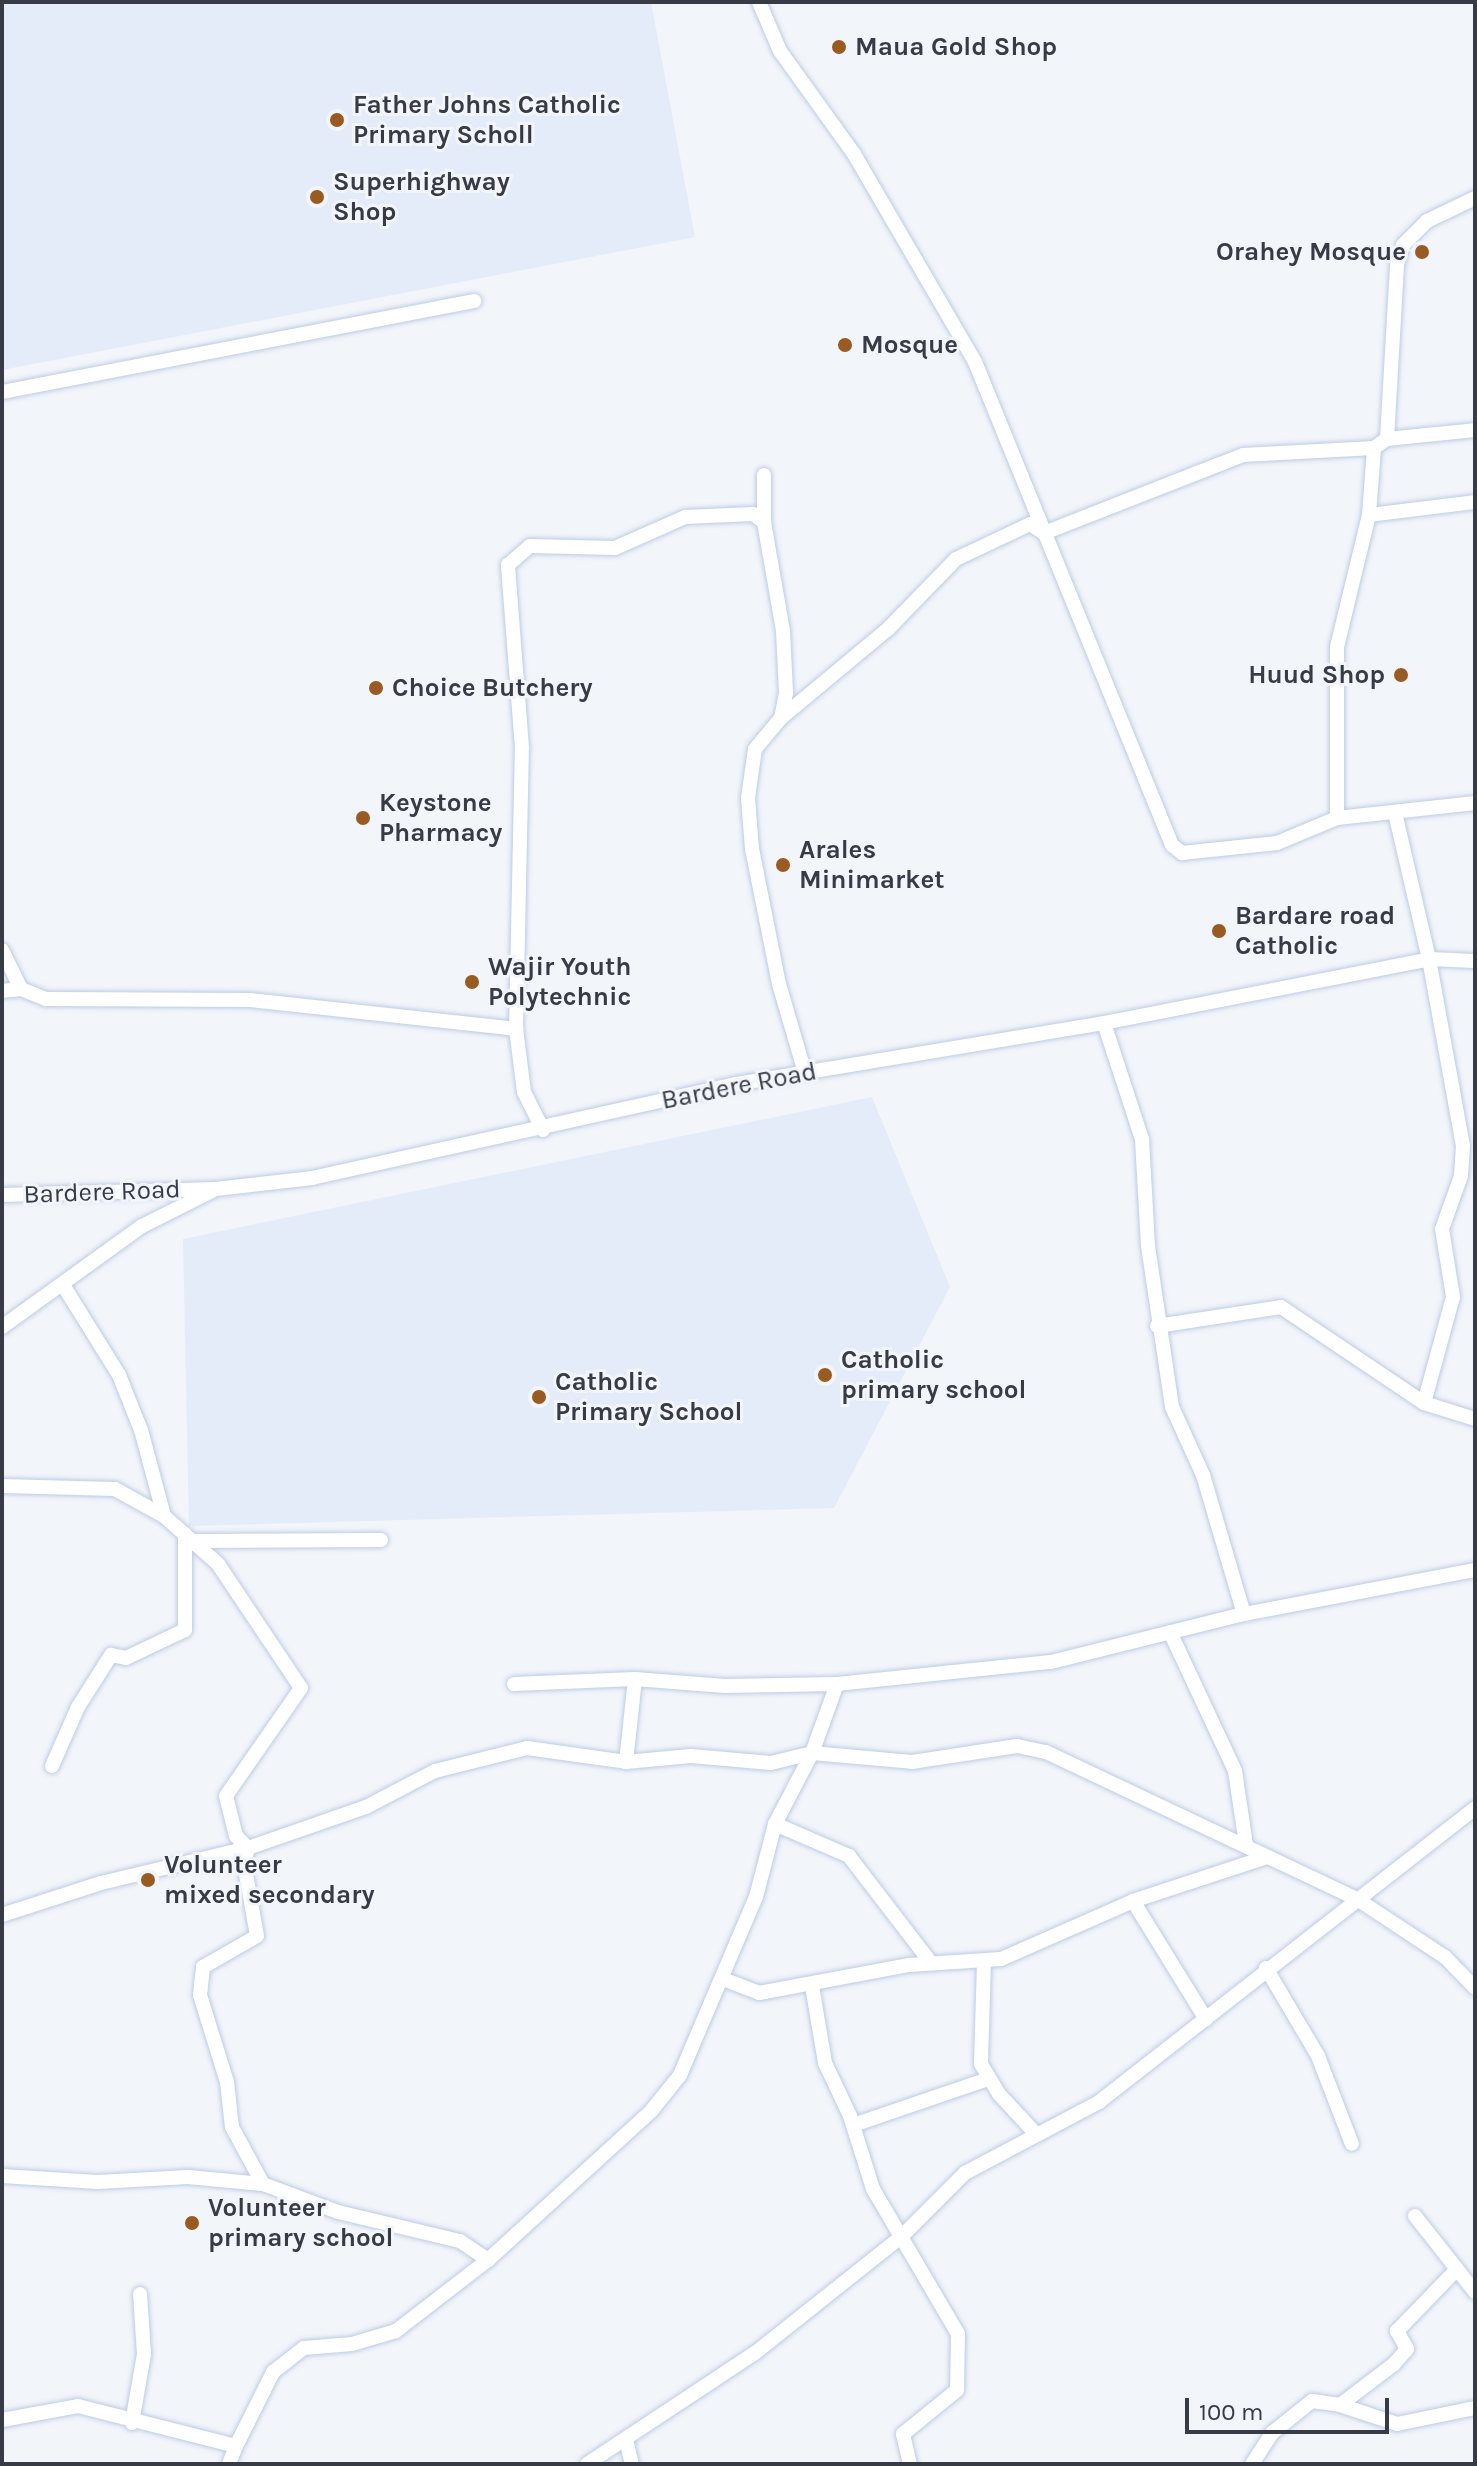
<!DOCTYPE html>
<html>
<head>
<meta charset="utf-8">
<style>
	body { margin:0 }
	#map { position:relative; width:1477px; height:2466px; overflow:hidden; background:#f2f5fa; font-family:Karla,sans-serif }
	div>[style] { position:absolute }
	.built>* { inset:0; background:#e5ecf9 }
	.roads { filter:drop-shadow(0 0 2px #becbe4) drop-shadow(0 0 2px #becbe4) }
	.minor>* { height:14px; margin:-7px; padding:0 7px; transform-origin:7px; border-radius:7px; background:#fff }
	.dots>* { width:22px; height:22px; translate:-50% -50%; box-sizing:border-box; border:4px solid #f2f5fa; border-radius:50% }
	span { translate:-50% -50%; white-space:nowrap; text-align:center; line-height:1.15; -webkit-text-stroke:6px #f2f5fa; paint-order:stroke }
	.poi-label { font-size:26px; color:#363b45; font-weight:700 }
	.left { translate:0 -50%; text-align:left }
	.right { translate:-100% -50%; text-align:right }
	.street-label { font-size:26px; color:#363b45 }
	.frame { position:absolute; inset:0; border:4px solid #363b45; pointer-events:none }
	.scale { position:absolute; left:1185px; top:2398px; width:204px; height:36px; box-sizing:border-box; border:4px solid #363b45; border-top:0; padding-left:10px; font-size:24px; line-height:28px; white-space:nowrap; color:#363b45; -webkit-text-stroke:6px #f2f5fa; paint-order:stroke }
</style>
</head>
<body>
<div id="map">
	<div class="built">
		<div style="clip-path:polygon(2px 2px,651px 2px,695px 237px,2px 370px)"></div>
		<div style="clip-path:polygon(872px 1097px,950px 1287px,834px 1508px,189px 1526px,183px 1239px)"></div>
	</div>
	<div class="roads">
		<div class="minor">
			<div style="left:759px;top:2px;width:53px;rotate:66.8deg"></div>
			<div style="left:780px;top:51px;width:127px;rotate:54.3deg"></div>
			<div style="left:854px;top:154px;width:241px;rotate:59.8deg"></div>
			<div style="left:975px;top:362px;width:522px;rotate:67.81deg"></div>
			<div style="left:1172px;top:845px;width:13px;rotate:39deg"></div>
			<div style="left:1182px;top:853px;width:96px;rotate:-6deg"></div>
			<div style="left:1277px;top:843px;width:65px;rotate:-22.6deg"></div>
			<div style="left:1337px;top:818px;width:139px;rotate:-6.2deg"></div>
			<div style="left:2px;top:392px;width:481px;rotate:-10.9deg"></div>
			<div style="left:1387px;top:439px;width:175px;rotate:-86.7deg"></div>
			<div style="left:1397px;top:264px;width:20px;rotate:-72deg"></div>
			<div style="left:1403px;top:245px;width:34px;rotate:-45deg"></div>
			<div style="left:1427px;top:221px;width:53px;rotate:-25.6deg"></div>
			<div style="left:764px;top:475px;width:47px;rotate:90deg"></div>
			<div style="left:1369px;top:515px;width:107px;rotate:-7deg"></div>
			<div style="left:1044px;top:533px;width:214px;rotate:-21.4deg"></div>
			<div style="left:1243px;top:455px;width:131px;rotate:-3.1deg"></div>
			<div style="left:1374px;top:448px;width:16px;rotate:-35deg"></div>
			<div style="left:1387px;top:439px;width:88px;rotate:-5.8deg"></div>
			<div style="left:1395px;top:813px;width:150px;rotate:76.9deg"></div>
			<div style="left:1429px;top:959px;width:190px;rotate:79.7deg"></div>
			<div style="left:1463px;top:1146px;width:30px;rotate:94deg"></div>
			<div style="left:1461px;top:1176px;width:56px;rotate:109.7deg"></div>
			<div style="left:1442px;top:1229px;width:69px;rotate:80.8deg"></div>
			<div style="left:1453px;top:1297px;width:110px;rotate:105.3deg"></div>
			<div style="left:1337px;top:818px;width:171px;rotate:-90deg"></div>
			<div style="left:1337px;top:647px;width:136px;rotate:-76.4deg"></div>
			<div style="left:1369px;top:515px;width:67px;rotate:-85.7deg"></div>
			<div style="left:2px;top:950px;width:43px;rotate:64deg"></div>
			<div style="left:21px;top:989px;width:27px;rotate:22deg"></div>
			<div style="left:46px;top:999px;width:204px;rotate:0.3deg"></div>
			<div style="left:250px;top:1000px;width:268px;rotate:6.2deg"></div>
			<div style="left:2px;top:991px;width:19px;rotate:-6deg"></div>
			<div style="left:1104px;top:1023px;width:122px;rotate:71.9deg"></div>
			<div style="left:1142px;top:1139px;width:107px;rotate:86.8deg"></div>
			<div style="left:1148px;top:1246px;width:163px;rotate:81.5deg"></div>
			<div style="left:1172px;top:1407px;width:75px;rotate:65.5deg"></div>
			<div style="left:1203px;top:1475px;width:145px;rotate:73.6deg"></div>
			<div style="left:805px;top:1073px;width:93px;rotate:-106.3deg"></div>
			<div style="left:779px;top:984px;width:138px;rotate:-101.3deg"></div>
			<div style="left:752px;top:849px;width:51px;rotate:-94.5deg"></div>
			<div style="left:748px;top:798px;width:49px;rotate:-81.9deg"></div>
			<div style="left:755px;top:749px;width:40px;rotate:-50deg"></div>
			<div style="left:781px;top:718px;width:139px;rotate:-39.8deg"></div>
			<div style="left:888px;top:629px;width:98px;rotate:-45.8deg"></div>
			<div style="left:956px;top:559px;width:82px;rotate:-25.3deg"></div>
			<div style="left:1030px;top:524px;width:17px;rotate:33deg"></div>
			<div style="left:543px;top:1130px;width:42px;rotate:-116.6deg"></div>
			<div style="left:524px;top:1092px;width:64px;rotate:-97.2deg"></div>
			<div style="left:516px;top:1029px;width:281px;rotate:-88.8deg"></div>
			<div style="left:522px;top:748px;width:184px;rotate:-94.4deg"></div>
			<div style="left:508px;top:565px;width:29px;rotate:-41deg"></div>
			<div style="left:530px;top:546px;width:85px;rotate:1.3deg"></div>
			<div style="left:615px;top:548px;width:77px;rotate:-23.9deg"></div>
			<div style="left:685px;top:517px;width:68px;rotate:-2.5deg"></div>
			<div style="left:753px;top:514px;width:14px;rotate:36deg"></div>
			<div style="left:764px;top:522px;width:111px;rotate:80.1deg"></div>
			<div style="left:783px;top:631px;width:62px;rotate:87.2deg"></div>
			<div style="left:786px;top:693px;width:25px;rotate:101deg"></div>
			<div style="left:2px;top:1195px;width:214px;rotate:-1.6deg"></div>
			<div style="left:216px;top:1189px;width:97px;rotate:-6.5deg"></div>
			<div style="left:312px;top:1178px;width:434px;rotate:-12.5deg"></div>
			<div style="left:736px;top:1084px;width:373px;rotate:-9.4deg"></div>
			<div style="left:1104px;top:1023px;width:331px;rotate:-11.1deg"></div>
			<div style="left:1429px;top:959px;width:46px;rotate:2.5deg"></div>
			<div style="left:63px;top:1285px;width:106px;rotate:58.1deg"></div>
			<div style="left:119px;top:1375px;width:59px;rotate:68.2deg"></div>
			<div style="left:141px;top:1430px;width:89px;rotate:75deg"></div>
			<div style="left:1157px;top:1326px;width:125px;rotate:-8.7deg"></div>
			<div style="left:1281px;top:1307px;width:172px;rotate:33.9deg"></div>
			<div style="left:1424px;top:1403px;width:53px;rotate:17.4deg"></div>
			<div style="left:2px;top:1327px;width:173px;rotate:-35.8deg"></div>
			<div style="left:142px;top:1226px;width:78px;rotate:-26.6deg"></div>
			<div style="left:2px;top:1486px;width:113px;rotate:1.5deg"></div>
			<div style="left:115px;top:1489px;width:56px;rotate:28.9deg"></div>
			<div style="left:164px;top:1516px;width:72px;rotate:41.6deg"></div>
			<div style="left:218px;top:1564px;width:149px;rotate:56.2deg"></div>
			<div style="left:301px;top:1688px;width:131px;rotate:124.8deg"></div>
			<div style="left:226px;top:1796px;width:41px;rotate:76deg"></div>
			<div style="left:236px;top:1836px;width:17px;rotate:45deg"></div>
			<div style="left:248px;top:1848px;width:16px;rotate:105deg"></div>
			<div style="left:244px;top:1863px;width:74px;rotate:79.9deg"></div>
			<div style="left:257px;top:1936px;width:62px;rotate:150.1deg"></div>
			<div style="left:203px;top:1967px;width:28px;rotate:96deg"></div>
			<div style="left:200px;top:1995px;width:91px;rotate:72.8deg"></div>
			<div style="left:227px;top:2082px;width:45px;rotate:83.7deg"></div>
			<div style="left:232px;top:2127px;width:65px;rotate:61.5deg"></div>
			<div style="left:193px;top:1541px;width:188px;rotate:-0.3deg"></div>
			<div style="left:1170px;top:1632px;width:153px;rotate:64.9deg"></div>
			<div style="left:1235px;top:1771px;width:75px;rotate:81.5deg"></div>
			<div style="left:514px;top:1684px;width:121px;rotate:-2.4deg"></div>
			<div style="left:635px;top:1679px;width:90px;rotate:4.4deg"></div>
			<div style="left:725px;top:1686px;width:112px;rotate:-1deg"></div>
			<div style="left:837px;top:1684px;width:215px;rotate:-5.9deg"></div>
			<div style="left:1051px;top:1662px;width:199px;rotate:-14deg"></div>
			<div style="left:1244px;top:1614px;width:235px;rotate:-10.8deg"></div>
			<div style="left:626px;top:1762px;width:83px;rotate:-83.8deg"></div>
			<div style="left:52px;top:1766px;width:64px;rotate:-66.2deg"></div>
			<div style="left:78px;top:1707px;width:62px;rotate:-57.6deg"></div>
			<div style="left:111px;top:1655px;width:15px;rotate:11deg"></div>
			<div style="left:126px;top:1658px;width:65px;rotate:-25.4deg"></div>
			<div style="left:185px;top:1630px;width:96px;rotate:-90deg"></div>
			<div style="left:775px;top:1824px;width:81px;rotate:23.4deg"></div>
			<div style="left:849px;top:1856px;width:135px;rotate:52.5deg"></div>
			<div style="left:1133px;top:1901px;width:139px;rotate:58.3deg"></div>
			<div style="left:2px;top:1915px;width:104px;rotate:-17.9deg"></div>
			<div style="left:101px;top:1883px;width:151px;rotate:-13.4deg"></div>
			<div style="left:248px;top:1848px;width:125px;rotate:-19.2deg"></div>
			<div style="left:366px;top:1807px;width:78px;rotate:-27.6deg"></div>
			<div style="left:435px;top:1771px;width:95px;rotate:-14deg"></div>
			<div style="left:527px;top:1748px;width:100px;rotate:8deg"></div>
			<div style="left:626px;top:1762px;width:65px;rotate:-5.3deg"></div>
			<div style="left:691px;top:1756px;width:80px;rotate:5deg"></div>
			<div style="left:771px;top:1763px;width:42px;rotate:-13.7deg"></div>
			<div style="left:812px;top:1753px;width:100px;rotate:5.1deg"></div>
			<div style="left:912px;top:1762px;width:106px;rotate:-8.7deg"></div>
			<div style="left:1017px;top:1746px;width:30px;rotate:12deg"></div>
			<div style="left:1046px;top:1752px;width:344px;rotate:25.3deg"></div>
			<div style="left:1357px;top:1899px;width:105px;rotate:33.4deg"></div>
			<div style="left:1445px;top:1957px;width:43px;rotate:45.9deg"></div>
			<div style="left:984px;top:1962px;width:102px;rotate:91.7deg"></div>
			<div style="left:981px;top:2064px;width:35px;rotate:59deg"></div>
			<div style="left:999px;top:2094px;width:54px;rotate:47.2deg"></div>
			<div style="left:1266px;top:1968px;width:102px;rotate:59.4deg"></div>
			<div style="left:1318px;top:2056px;width:94px;rotate:68.9deg"></div>
			<div style="left:723px;top:1979px;width:39px;rotate:21deg"></div>
			<div style="left:759px;top:1993px;width:153px;rotate:-10.6deg"></div>
			<div style="left:909px;top:1965px;width:92px;rotate:-3.7deg"></div>
			<div style="left:1001px;top:1959px;width:144px;rotate:-23.7deg"></div>
			<div style="left:1133px;top:1901px;width:141px;rotate:-18.2deg"></div>
			<div style="left:812px;top:1986px;width:78px;rotate:80.4deg"></div>
			<div style="left:825px;top:2063px;width:59px;rotate:64.7deg"></div>
			<div style="left:850px;top:2116px;width:77px;rotate:72.5deg"></div>
			<div style="left:873px;top:2189px;width:168px;rotate:59.6deg"></div>
			<div style="left:958px;top:2334px;width:56px;rotate:91deg"></div>
			<div style="left:957px;top:2390px;width:70px;rotate:140.8deg"></div>
			<div style="left:903px;top:2434px;width:31px;rotate:77deg"></div>
			<div style="left:853px;top:2125px;width:143px;rotate:-18.8deg"></div>
			<div style="left:2px;top:2176px;width:96px;rotate:3.6deg"></div>
			<div style="left:98px;top:2182px;width:90px;rotate:-3.2deg"></div>
			<div style="left:188px;top:2177px;width:75px;rotate:5.3deg"></div>
			<div style="left:263px;top:2184px;width:80px;rotate:20.5deg"></div>
			<div style="left:338px;top:2212px;width:125px;rotate:13.4deg"></div>
			<div style="left:460px;top:2241px;width:34px;rotate:34deg"></div>
			<div style="left:1415px;top:2216px;width:97px;rotate:51.7deg"></div>
			<div style="left:1340px;top:2405px;width:60px;rotate:18.4deg"></div>
			<div style="left:1397px;top:2424px;width:80px;rotate:-11.6deg"></div>
			<div style="left:2px;top:2420px;width:77px;rotate:-10.4deg"></div>
			<div style="left:78px;top:2406px;width:163px;rotate:14.2deg"></div>
			<div style="left:236px;top:2446px;width:83px;rotate:-63.4deg"></div>
			<div style="left:273px;top:2372px;width:39px;rotate:-38deg"></div>
			<div style="left:304px;top:2348px;width:48px;rotate:-4.8deg"></div>
			<div style="left:352px;top:2344px;width:46px;rotate:-16.5deg"></div>
			<div style="left:396px;top:2331px;width:116px;rotate:-37.7deg"></div>
			<div style="left:488px;top:2260px;width:222px;rotate:-42.4deg"></div>
			<div style="left:652px;top:2110px;width:45px;rotate:-51.3deg"></div>
			<div style="left:680px;top:2075px;width:194px;rotate:-66.9deg"></div>
			<div style="left:756px;top:1897px;width:75px;rotate:-75.4deg"></div>
			<div style="left:775px;top:1824px;width:80px;rotate:-62.5deg"></div>
			<div style="left:812px;top:1753px;width:73px;rotate:-70.1deg"></div>
			<div style="left:132px;top:2423px;width:70px;rotate:-80.1deg"></div>
			<div style="left:144px;top:2354px;width:60px;rotate:-93.8deg"></div>
			<div style="left:626px;top:2439px;width:26px;rotate:77deg"></div>
			<div style="left:229px;top:2464px;width:19px;rotate:-69deg"></div>
			<div style="left:587px;top:2464px;width:201px;rotate:-33.5deg"></div>
			<div style="left:755px;top:2353px;width:186px;rotate:-38.5deg"></div>
			<div style="left:901px;top:2237px;width:91px;rotate:-45deg"></div>
			<div style="left:965px;top:2173px;width:152px;rotate:-27.9deg"></div>
			<div style="left:1099px;top:2102px;width:477px;rotate:-38deg"></div>
			<div style="left:1252px;top:2464px;width:37px;rotate:-57deg"></div>
			<div style="left:1272px;top:2433px;width:51px;rotate:-38.7deg"></div>
			<div style="left:1312px;top:2401px;width:28px;rotate:8deg"></div>
			<div style="left:1340px;top:2405px;width:68px;rotate:-37.2deg"></div>
			<div style="left:1394px;top:2364px;width:20px;rotate:-49deg"></div>
			<div style="left:1407px;top:2349px;width:21px;rotate:-119deg"></div>
			<div style="left:1397px;top:2331px;width:86px;rotate:-45.9deg"></div>
		</div>
	</div>
	<div class="dots">
		<div style="left:839px;top:47px;background:#9a5b23"></div>
		<div style="left:337px;top:120px;background:#9a5b23"></div>
		<div style="left:317px;top:197px;background:#9a5b23"></div>
		<div style="left:1422px;top:252px;background:#9a5b23"></div>
		<div style="left:845px;top:345px;background:#9a5b23"></div>
		<div style="left:1401px;top:675px;background:#9a5b23"></div>
		<div style="left:376px;top:688px;background:#9a5b23"></div>
		<div style="left:363px;top:818px;background:#9a5b23"></div>
		<div style="left:783px;top:865px;background:#9a5b23"></div>
		<div style="left:1219px;top:931px;background:#9a5b23"></div>
		<div style="left:472px;top:982px;background:#9a5b23"></div>
		<div style="left:825px;top:1375px;background:#9a5b23"></div>
		<div style="left:539px;top:1397px;background:#9a5b23"></div>
		<div style="left:148px;top:1880px;background:#9a5b23"></div>
		<div style="left:192px;top:2223px;background:#9a5b23"></div>
	</div>
	<div class="poi-label">
		<span class="left" style="left:855px;top:47px">Maua Gold Shop</span>
		<span class="left" style="left:353px;top:120px">Father Johns Catholic<br>Primary Scholl</span>
		<span class="left" style="left:333px;top:197px">Superhighway<br>Shop</span>
		<span class="right" style="left:1406px;top:252px">Orahey Mosque</span>
		<span class="left" style="left:861px;top:345px">Mosque</span>
		<span class="right" style="left:1385px;top:675px">Huud Shop</span>
		<span class="left" style="left:392px;top:688px">Choice Butchery</span>
		<span class="left" style="left:379px;top:818px">Keystone<br>Pharmacy</span>
		<span class="left" style="left:799px;top:865px">Arales<br>Minimarket</span>
		<span class="left" style="left:1235px;top:931px">Bardare road<br>Catholic</span>
		<span class="left" style="left:488px;top:982px">Wajir Youth<br>Polytechnic</span>
		<span class="left" style="left:841px;top:1375px">Catholic<br>primary school</span>
		<span class="left" style="left:555px;top:1397px">Catholic<br>Primary School</span>
		<span class="left" style="left:164px;top:1880px">Volunteer<br>mixed secondary</span>
		<span class="left" style="left:208px;top:2223px">Volunteer<br>primary school</span>
	</div>
	<div class="street-label">
		<span style="left:739px;top:1086px;rotate:-11deg">Bardere Road</span>
		<span style="left:102px;top:1192px;rotate:-2deg">Bardere Road</span>
	</div>
	<div class="frame"></div>
	<div class="scale">100 m</div>
</div>
</body>
</html>
